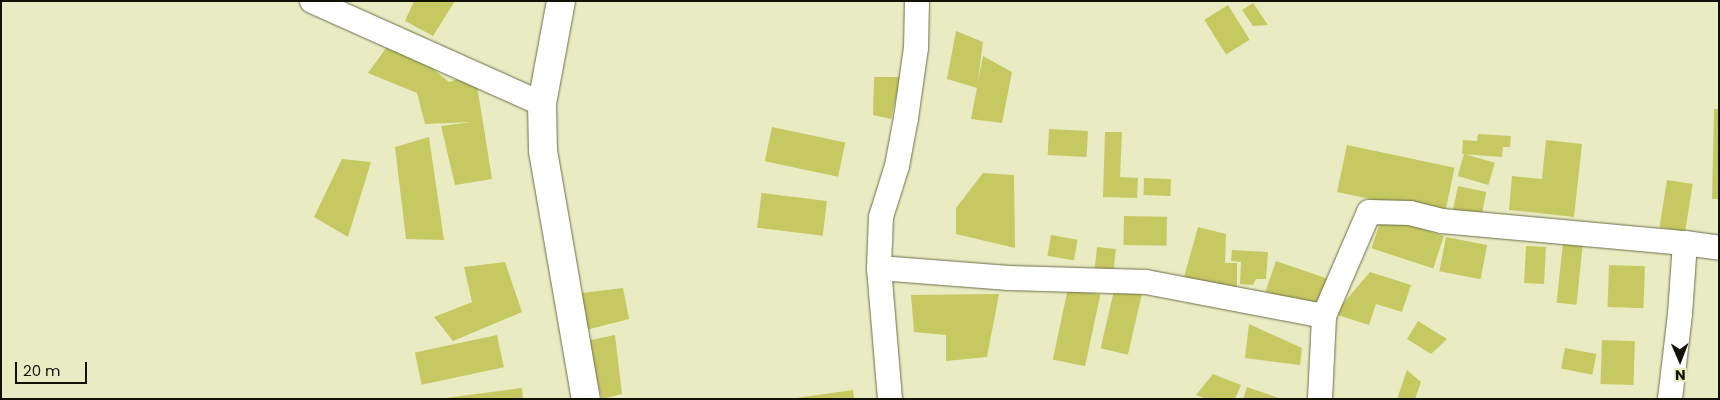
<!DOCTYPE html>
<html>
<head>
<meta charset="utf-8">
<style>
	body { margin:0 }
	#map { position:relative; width:1720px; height:400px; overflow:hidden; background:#e9ecc3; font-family:Poppins,sans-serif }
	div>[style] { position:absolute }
	.building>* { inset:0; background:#c6c962; transform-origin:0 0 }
	.roads { filter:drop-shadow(0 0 1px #6c6d49) drop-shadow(0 0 1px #6c6d49) }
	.street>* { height:24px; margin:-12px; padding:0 12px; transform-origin:12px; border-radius:12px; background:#fff }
	.primary>* { height:28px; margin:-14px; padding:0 14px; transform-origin:14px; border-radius:14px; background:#fff }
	span { translate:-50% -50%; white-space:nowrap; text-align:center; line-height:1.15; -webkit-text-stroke:4px #e9ecc3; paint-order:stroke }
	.frame { position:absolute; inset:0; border:2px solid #111204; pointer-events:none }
	.north { position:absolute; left:1655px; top:335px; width:50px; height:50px; -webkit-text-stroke:4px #e9ecc3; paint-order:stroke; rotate:179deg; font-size:14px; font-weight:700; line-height:20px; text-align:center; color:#111204 }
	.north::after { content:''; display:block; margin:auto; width:18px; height:22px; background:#111204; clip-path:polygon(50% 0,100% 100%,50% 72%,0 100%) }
	.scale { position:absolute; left:15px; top:362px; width:72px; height:22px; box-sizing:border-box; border:2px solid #111204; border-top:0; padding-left:6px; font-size:15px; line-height:18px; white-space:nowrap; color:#111204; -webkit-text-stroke:4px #e9ecc3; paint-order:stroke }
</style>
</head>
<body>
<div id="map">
	<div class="building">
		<div style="clip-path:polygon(414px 1px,455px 1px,433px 36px,405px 21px)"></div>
		<div style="clip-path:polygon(1253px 3px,1268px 25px,1253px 26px,1242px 10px)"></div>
		<div style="left:1228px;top:5px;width:41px;height:28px;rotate:58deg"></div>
		<div style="clip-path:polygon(956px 31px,983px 42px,978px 81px,983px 56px,1012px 72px,1002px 123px,971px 119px,977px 88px,947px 79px)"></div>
		<div style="clip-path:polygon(394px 37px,449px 82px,475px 73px,492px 179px,455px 185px,441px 126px,472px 122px,425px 124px,417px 93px,368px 73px)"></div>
		<div style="clip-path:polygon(874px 77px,901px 77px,891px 119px,873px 115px)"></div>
		<div style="clip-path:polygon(1714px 109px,1719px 109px,1719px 199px,1712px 199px)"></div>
		<div style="left:772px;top:127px;width:75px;height:35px;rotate:12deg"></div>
		<div style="left:1049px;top:129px;width:39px;height:26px;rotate:3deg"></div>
		<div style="clip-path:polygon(1105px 132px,1122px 132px,1120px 177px,1138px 178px,1137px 198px,1103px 197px)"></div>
		<div style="clip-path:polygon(1478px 134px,1511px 136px,1510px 147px,1503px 147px,1502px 157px,1462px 154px,1463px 140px,1477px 141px)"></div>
		<div style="clip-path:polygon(429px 137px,444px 240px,406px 239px,395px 147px)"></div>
		<div style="clip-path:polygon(1546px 140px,1582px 144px,1574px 217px,1509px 210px,1512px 176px,1542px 179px)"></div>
		<div style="left:1347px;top:145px;width:110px;height:48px;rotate:12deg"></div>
		<div style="left:1464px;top:154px;width:32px;height:23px;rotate:16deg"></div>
		<div style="clip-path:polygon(342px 159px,371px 162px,348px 237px,314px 217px)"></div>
		<div style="clip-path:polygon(983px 173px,1014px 175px,1015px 248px,956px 234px,956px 208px)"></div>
		<div style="left:1144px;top:178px;width:27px;height:17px;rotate:2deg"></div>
		<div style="left:1667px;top:180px;width:26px;height:48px;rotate:9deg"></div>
		<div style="left:1458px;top:186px;width:29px;height:27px;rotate:12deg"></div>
		<div style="left:827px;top:201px;width:35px;height:66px;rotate:97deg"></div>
		<div style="left:1124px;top:216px;width:43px;height:29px;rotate:1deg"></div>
		<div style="left:1382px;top:216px;width:65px;height:34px;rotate:18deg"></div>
		<div style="clip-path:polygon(1198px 227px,1226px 234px,1225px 263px,1237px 263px,1237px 291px,1184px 277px)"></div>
		<div style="left:1051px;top:235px;width:27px;height:21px;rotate:10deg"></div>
		<div style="left:1446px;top:237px;width:42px;height:35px;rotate:11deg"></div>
		<div style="left:1563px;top:242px;width:20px;height:61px;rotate:6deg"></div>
		<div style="left:1526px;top:246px;width:20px;height:37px;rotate:3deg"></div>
		<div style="left:1097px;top:247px;width:19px;height:22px;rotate:6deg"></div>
		<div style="clip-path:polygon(1232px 250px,1268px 252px,1266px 279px,1256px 279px,1253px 285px,1240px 284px,1241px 262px,1231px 261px)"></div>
		<div style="left:1276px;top:261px;width:61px;height:32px;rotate:19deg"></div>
		<div style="clip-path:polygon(505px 262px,522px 312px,453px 341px,434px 317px,472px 302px,464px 267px)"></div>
		<div style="left:1609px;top:265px;width:36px;height:42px;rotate:2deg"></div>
		<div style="clip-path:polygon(1370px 272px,1411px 285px,1402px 312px,1376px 304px,1369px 325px,1334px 314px)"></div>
		<div style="left:1115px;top:286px;width:28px;height:64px;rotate:13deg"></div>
		<div style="clip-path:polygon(623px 288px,629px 319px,586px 330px,581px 293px)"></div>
		<div style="left:1068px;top:288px;width:33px;height:73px;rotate:12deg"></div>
		<div style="clip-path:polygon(999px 294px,987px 357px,946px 361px,946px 335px,914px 332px,911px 295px)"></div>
		<div style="clip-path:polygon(1418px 321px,1447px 339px,1431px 354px,1407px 339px)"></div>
		<div style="clip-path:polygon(1249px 324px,1302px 348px,1300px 365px,1245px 358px)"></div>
		<div style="left:497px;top:335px;width:33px;height:84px;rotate:78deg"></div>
		<div style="clip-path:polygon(615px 335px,622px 394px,602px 399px,586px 341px)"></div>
		<div style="left:1602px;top:340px;width:33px;height:44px;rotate:2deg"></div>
		<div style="left:1565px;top:348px;width:32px;height:21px;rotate:11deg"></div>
		<div style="clip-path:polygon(1407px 370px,1421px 382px,1415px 399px,1397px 399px)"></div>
		<div style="clip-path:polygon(1213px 374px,1241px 385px,1235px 399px,1207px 399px,1196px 395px)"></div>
		<div style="clip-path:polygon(1247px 387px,1279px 398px,1279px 399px,1243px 399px)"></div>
		<div style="clip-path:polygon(522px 388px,523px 399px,446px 399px,446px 398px)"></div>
		<div style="clip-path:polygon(853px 390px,854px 399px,796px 399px,796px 398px)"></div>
	</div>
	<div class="roads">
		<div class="street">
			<div style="left:312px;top:1px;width:252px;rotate:24.1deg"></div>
			<div style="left:879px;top:268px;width:130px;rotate:4.4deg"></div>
			<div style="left:1009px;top:278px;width:137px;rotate:1.7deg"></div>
			<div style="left:1146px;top:282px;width:181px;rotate:10.8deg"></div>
			<div style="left:890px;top:399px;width:131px;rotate:-94.8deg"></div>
			<div style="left:879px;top:268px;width:51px;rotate:-87.8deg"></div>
			<div style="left:881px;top:217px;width:53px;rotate:-72.6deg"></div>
			<div style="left:897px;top:166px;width:49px;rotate:-79.4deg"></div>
			<div style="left:906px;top:118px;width:71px;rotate:-81.9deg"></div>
			<div style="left:916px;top:48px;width:47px;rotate:-88.8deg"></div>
			<div style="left:1320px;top:399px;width:83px;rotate:-87.2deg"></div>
			<div style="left:1324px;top:316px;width:113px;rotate:-66.6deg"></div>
			<div style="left:1369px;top:212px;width:41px;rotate:1.4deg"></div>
			<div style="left:1410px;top:213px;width:33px;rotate:14deg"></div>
			<div style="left:1442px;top:221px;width:244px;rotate:5.2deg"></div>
			<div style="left:1685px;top:243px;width:34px;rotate:8deg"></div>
			<div style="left:1670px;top:399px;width:86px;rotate:-83.3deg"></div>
			<div style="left:1680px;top:314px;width:71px;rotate:-86deg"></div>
		</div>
		<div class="primary">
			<div style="left:561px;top:1px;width:105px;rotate:100.5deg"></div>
			<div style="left:542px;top:104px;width:47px;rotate:88.8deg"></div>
			<div style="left:543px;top:151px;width:252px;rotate:80.2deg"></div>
		</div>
	</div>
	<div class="frame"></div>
	<div class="north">N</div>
	<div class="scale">20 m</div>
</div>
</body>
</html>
